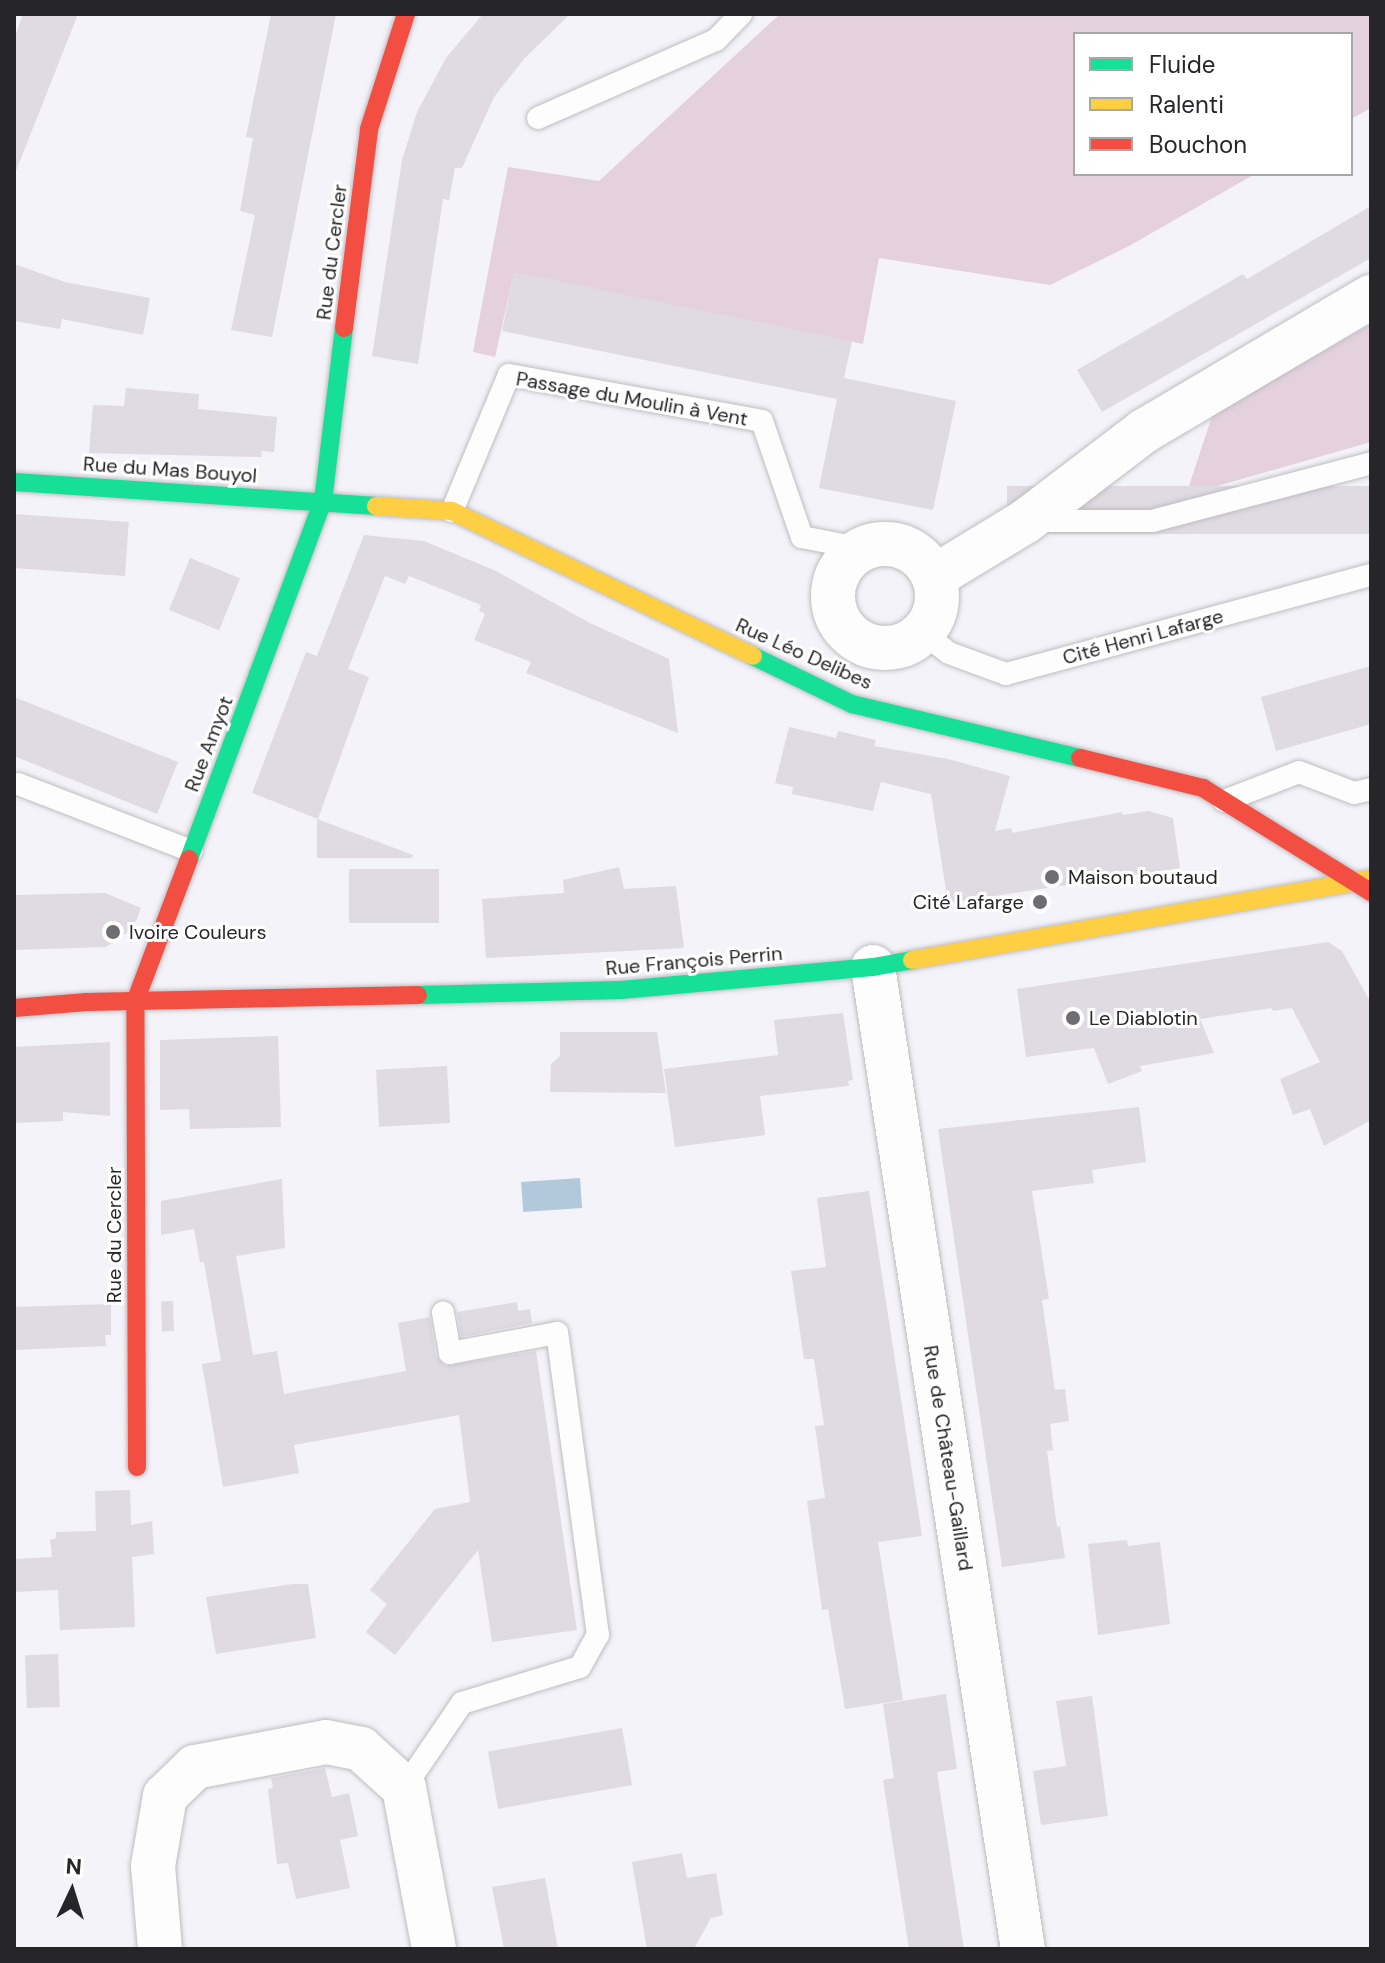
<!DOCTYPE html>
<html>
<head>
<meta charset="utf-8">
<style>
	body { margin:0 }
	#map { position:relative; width:1385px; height:1963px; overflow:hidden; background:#f4f3f9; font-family:"DM Sans",sans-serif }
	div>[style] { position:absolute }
	.green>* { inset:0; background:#e4d1dd }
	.water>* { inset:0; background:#b2c9dc; transform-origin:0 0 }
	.building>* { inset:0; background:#e0dae3; transform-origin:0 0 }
	.roads { filter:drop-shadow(0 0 2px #bebdc1) drop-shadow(0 0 2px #bebdc1) }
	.lane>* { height:22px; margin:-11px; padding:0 11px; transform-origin:11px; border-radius:11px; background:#fdfdfe }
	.street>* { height:44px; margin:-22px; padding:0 22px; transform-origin:22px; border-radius:22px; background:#fdfdfe }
	.street>.ring { margin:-22px; padding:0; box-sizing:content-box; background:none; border:44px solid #fdfdfe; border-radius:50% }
	.fast>* { height:18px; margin:-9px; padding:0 9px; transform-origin:9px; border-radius:9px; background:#16e098 }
	.slow>* { height:18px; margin:-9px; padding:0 9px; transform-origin:9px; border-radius:9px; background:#ffcf43 }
	.jam>* { height:18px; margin:-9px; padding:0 9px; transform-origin:9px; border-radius:9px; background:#f24e42 }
	.dots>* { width:22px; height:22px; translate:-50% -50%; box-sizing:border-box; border:4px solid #fff; border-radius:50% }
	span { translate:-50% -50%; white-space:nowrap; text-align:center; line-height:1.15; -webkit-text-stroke:6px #fff; paint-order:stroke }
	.street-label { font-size:20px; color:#262529 }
	.poi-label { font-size:20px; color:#262529 }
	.left { translate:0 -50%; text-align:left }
	.right { translate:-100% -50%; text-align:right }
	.frame { position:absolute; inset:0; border:16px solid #262529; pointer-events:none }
	.legend { position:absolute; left:1073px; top:32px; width:280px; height:144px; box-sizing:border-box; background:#fff; border:2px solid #a8a8a9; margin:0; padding:10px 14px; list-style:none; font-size:24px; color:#262529 }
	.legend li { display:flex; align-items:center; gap:16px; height:40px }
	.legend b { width:40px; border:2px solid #a8a8a9 }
	.north { position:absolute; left:32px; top:1851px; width:80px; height:80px; -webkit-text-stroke:6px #fff; paint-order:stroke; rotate:4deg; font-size:22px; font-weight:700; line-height:32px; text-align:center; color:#262529 }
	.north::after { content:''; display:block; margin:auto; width:28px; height:36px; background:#262529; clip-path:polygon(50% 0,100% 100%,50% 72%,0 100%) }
</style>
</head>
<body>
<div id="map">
	<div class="green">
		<div style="clip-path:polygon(780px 14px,1371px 14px,1371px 108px,1351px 119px,1351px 34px,1075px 34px,1075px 174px,1255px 174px,1129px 246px,1050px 285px,879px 258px,863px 344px,514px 273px,495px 357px,473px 352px,508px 167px,599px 181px)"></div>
		<div style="clip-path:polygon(1371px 324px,1371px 442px,1186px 495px,1213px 413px)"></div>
	</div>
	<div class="water">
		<div style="left:580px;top:1178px;width:30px;height:59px;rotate:86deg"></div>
	</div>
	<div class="building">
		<div style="clip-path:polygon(23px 14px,78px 14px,16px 171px,14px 39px)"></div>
		<div style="clip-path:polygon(271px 14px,336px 14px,272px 337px,231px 330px,255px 215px,240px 211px,253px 138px,246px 137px)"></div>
		<div style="clip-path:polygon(483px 14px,570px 14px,524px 59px,494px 97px,462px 168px,455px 168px,449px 200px,443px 199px,418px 364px,372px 356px,402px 160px,417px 112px,446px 58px)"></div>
		<div style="clip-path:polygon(1371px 206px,1371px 258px,1102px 412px,1077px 370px,1243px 274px,1247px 279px)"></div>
		<div style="clip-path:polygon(14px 264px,65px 282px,150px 298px,143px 335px,62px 319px,60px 329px,14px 321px)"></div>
		<div style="clip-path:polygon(514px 272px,852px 341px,844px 378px,956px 401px,933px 510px,819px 488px,837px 399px,502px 331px)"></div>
		<div style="clip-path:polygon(126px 388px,199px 394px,198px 409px,277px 417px,274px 452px,262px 451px,261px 457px,89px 453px,93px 405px,124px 406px)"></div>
		<div style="left:1371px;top:486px;width:48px;height:364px;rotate:90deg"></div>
		<div style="left:14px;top:514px;width:115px;height:54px;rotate:4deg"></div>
		<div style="clip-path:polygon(364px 535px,424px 541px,496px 571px,590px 623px,669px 659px,678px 733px,526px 673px,531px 662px,474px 640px,485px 614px,479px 611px,481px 605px,409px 576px,405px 584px,385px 576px,348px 669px,369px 677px,318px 819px,252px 793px,306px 652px,317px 656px)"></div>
		<div style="left:190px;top:558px;width:54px;height:56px;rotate:22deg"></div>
		<div style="clip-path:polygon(1371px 666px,1371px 724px,1276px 751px,1261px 697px)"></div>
		<div style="clip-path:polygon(14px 697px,178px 762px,157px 814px,14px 756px)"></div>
		<div style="clip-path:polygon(789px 727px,836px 738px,838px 731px,876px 740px,874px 746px,948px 759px,1010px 776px,995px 831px,1012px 828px,1012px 833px,1122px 812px,1123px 815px,1148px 811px,1173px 818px,1180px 868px,948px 903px,931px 794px,881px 782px,873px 811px,792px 794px,793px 787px,775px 783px)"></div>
		<div style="clip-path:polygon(317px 819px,413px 855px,412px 858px,317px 858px)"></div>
		<div style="clip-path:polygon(619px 867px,624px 889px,676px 886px,684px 948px,486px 958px,482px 899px,564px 893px,563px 880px)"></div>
		<div style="left:439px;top:869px;width:54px;height:90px;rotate:90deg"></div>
		<div style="clip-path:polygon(105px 893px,141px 908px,133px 929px,106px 947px,14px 950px,14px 895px)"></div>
		<div style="clip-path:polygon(1328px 942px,1342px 951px,1371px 1003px,1371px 1120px,1324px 1146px,1310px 1109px,1293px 1115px,1280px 1079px,1320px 1062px,1292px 1008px,1273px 1011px,1271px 1008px,1200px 1019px,1214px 1053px,1140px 1066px,1142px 1071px,1108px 1084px,1094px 1048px,1026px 1057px,1017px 989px)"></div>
		<div style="clip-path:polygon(843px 1013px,853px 1080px,848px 1081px,849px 1086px,760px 1096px,765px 1135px,675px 1147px,664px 1069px,778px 1055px,774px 1020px)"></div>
		<div style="clip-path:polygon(560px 1032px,657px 1032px,666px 1093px,550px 1092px,551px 1064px,560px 1056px)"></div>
		<div style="clip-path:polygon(278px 1036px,281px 1127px,190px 1129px,189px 1109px,160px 1110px,160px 1040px)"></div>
		<div style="clip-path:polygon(110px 1042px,110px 1116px,63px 1112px,63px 1121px,14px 1123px,14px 1047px)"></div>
		<div style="left:447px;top:1066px;width:57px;height:71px;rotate:87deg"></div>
		<div style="clip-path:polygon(1139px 1107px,1146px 1162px,1092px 1170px,1094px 1183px,1032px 1191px,1049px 1299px,1042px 1300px,1055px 1390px,1065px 1389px,1069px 1421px,1050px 1424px,1053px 1450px,1047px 1451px,1057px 1527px,1060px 1526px,1065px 1558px,1002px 1567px,938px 1129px)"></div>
		<div style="clip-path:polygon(282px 1179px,285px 1248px,236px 1256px,253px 1355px,277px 1351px,284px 1394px,406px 1371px,398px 1323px,430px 1317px,436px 1356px,446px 1366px,536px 1351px,577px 1630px,492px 1642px,478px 1550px,395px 1655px,366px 1632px,387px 1604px,370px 1590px,435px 1509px,470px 1502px,459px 1415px,294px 1445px,299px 1473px,223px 1487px,202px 1364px,221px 1361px,204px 1262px,200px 1262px,194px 1229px,161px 1235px,161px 1201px)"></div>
		<div style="clip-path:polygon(869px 1191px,922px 1536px,878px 1542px,903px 1700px,845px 1709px,828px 1609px,822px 1610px,807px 1501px,825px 1498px,815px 1426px,824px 1425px,814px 1359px,804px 1359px,791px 1271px,826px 1267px,817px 1198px)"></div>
		<div style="left:173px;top:1301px;width:30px;height:12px;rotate:88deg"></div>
		<div style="clip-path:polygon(517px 1302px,518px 1311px,530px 1309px,532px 1323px,461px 1337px,457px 1312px)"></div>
		<div style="clip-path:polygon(111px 1304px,111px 1335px,105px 1335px,106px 1346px,14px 1350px,14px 1307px)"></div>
		<div style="clip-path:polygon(130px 1490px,131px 1525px,152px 1521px,154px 1554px,132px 1557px,135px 1627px,60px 1630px,58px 1590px,14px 1592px,14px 1559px,52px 1557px,50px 1540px,56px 1538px,56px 1532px,96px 1531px,95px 1491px)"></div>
		<div style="clip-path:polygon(1127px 1540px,1128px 1546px,1160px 1542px,1170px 1624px,1098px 1635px,1088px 1544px)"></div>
		<div style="clip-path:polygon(293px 1584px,308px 1584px,316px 1638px,216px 1654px,206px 1597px)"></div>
		<div style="left:58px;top:1654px;width:53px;height:33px;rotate:88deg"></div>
		<div style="clip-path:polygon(946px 1694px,957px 1769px,937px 1772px,964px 1949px,909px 1949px,883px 1780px,894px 1778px,883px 1704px)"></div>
		<div style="clip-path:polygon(1092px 1696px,1108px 1816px,1041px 1825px,1033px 1771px,1066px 1766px,1056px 1701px)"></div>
		<div style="left:622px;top:1728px;width:58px;height:136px;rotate:80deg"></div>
		<div style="clip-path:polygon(325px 1768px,332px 1797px,349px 1793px,358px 1836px,340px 1840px,350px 1888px,296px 1899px,288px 1863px,277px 1864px,268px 1789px,273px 1788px,271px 1778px)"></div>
		<div style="clip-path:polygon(682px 1853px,687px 1878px,716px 1873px,723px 1915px,711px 1918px,694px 1949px,647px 1949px,632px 1862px)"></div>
		<div style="clip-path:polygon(545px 1878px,558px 1949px,504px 1949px,492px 1887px)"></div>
	</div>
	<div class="roads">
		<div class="lane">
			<div style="left:538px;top:118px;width:194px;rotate:-23.7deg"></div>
			<div style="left:716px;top:40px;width:36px;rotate:-46deg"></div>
			<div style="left:452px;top:511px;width:147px;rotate:-67.3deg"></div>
			<div style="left:509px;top:375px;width:257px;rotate:10.3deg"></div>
			<div style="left:762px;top:421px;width:123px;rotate:71deg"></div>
			<div style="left:802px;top:537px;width:62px;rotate:11.1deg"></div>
			<div style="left:1032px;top:521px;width:120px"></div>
			<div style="left:1152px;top:521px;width:227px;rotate:-14.8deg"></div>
			<div style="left:922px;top:632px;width:34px;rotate:38deg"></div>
			<div style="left:949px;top:653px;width:61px;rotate:20.2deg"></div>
			<div style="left:1006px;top:674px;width:378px;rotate:-15.2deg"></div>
			<div style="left:18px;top:784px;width:186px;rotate:21.1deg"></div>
			<div style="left:1224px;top:801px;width:80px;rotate:-21.1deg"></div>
			<div style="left:1299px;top:772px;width:59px;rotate:20.9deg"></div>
			<div style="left:1354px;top:793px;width:17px;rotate:-13deg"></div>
			<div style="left:404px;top:1788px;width:103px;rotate:-55.7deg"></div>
			<div style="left:462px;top:1703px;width:123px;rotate:-17deg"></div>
			<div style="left:580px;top:1667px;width:37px;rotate:-61deg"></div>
			<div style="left:598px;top:1635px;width:305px;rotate:-97.7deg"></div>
			<div style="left:557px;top:1333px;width:109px;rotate:169.4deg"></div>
			<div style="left:450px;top:1353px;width:41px;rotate:-99.9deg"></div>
		</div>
		<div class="street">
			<div class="ring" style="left:833px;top:544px;width:60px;height:60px"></div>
			<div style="left:934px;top:577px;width:108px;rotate:-31.3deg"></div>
			<div style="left:1026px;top:521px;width:148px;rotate:-37.3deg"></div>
			<div style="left:1144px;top:431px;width:264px;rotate:-30.6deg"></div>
			<div style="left:873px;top:967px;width:993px;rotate:81.32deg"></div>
			<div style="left:160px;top:1949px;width:83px;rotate:-94.8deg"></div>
			<div style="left:153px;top:1866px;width:71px;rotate:-80.3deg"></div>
			<div style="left:165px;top:1796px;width:42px;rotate:-44deg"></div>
			<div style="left:195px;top:1767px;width:133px;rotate:-10.8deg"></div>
			<div style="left:326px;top:1742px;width:36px;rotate:11deg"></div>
			<div style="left:361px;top:1749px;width:58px;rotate:42.2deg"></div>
			<div style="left:404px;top:1788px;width:164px;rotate:79.4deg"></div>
		</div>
		<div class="fast">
			<div style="left:14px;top:482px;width:363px;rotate:3.8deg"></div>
			<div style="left:753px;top:656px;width:110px;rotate:25.9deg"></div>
			<div style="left:852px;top:704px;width:234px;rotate:13.3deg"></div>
			<div style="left:189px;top:859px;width:382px;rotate:-69.5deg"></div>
			<div style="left:323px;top:501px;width:174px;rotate:-83.1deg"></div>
			<div style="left:418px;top:995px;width:203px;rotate:-1.4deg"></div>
			<div style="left:621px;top:990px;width:253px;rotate:-5.2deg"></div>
			<div style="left:873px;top:967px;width:40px;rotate:-10deg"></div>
		</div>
		<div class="slow">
			<div style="left:376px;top:506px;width:76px;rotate:3.8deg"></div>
			<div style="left:452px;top:511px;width:334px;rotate:25.7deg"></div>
			<div style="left:912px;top:960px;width:466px;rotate:-10deg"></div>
		</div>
		<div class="jam">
			<div style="left:344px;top:328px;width:201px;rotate:-82.8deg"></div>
			<div style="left:369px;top:129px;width:121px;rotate:-72.2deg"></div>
			<div style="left:1080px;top:758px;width:127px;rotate:13.7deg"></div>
			<div style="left:1203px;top:788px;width:198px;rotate:31.8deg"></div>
			<div style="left:14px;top:1008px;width:73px;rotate:-4.7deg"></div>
			<div style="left:87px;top:1002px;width:331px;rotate:-1.2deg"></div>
			<div style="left:137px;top:1467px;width:465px;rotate:-90.2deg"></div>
			<div style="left:135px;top:1002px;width:153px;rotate:-69.3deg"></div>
		</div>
	</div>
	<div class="dots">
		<div style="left:1052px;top:877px;background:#6e6d72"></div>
		<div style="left:1040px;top:902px;background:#6e6d72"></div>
		<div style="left:113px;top:932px;background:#6e6d72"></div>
		<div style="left:1073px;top:1018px;background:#6e6d72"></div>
	</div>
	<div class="street-label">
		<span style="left:332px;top:252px;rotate:-83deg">Rue du Cercler</span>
		<span style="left:632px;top:399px;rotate:10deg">Passage du Moulin à Vent</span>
		<span style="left:170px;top:470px;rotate:4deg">Rue du Mas Bouyol</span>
		<span style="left:1143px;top:637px;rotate:-15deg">Cité Henri Lafarge</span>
		<span style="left:804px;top:654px;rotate:24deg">Rue Léo Delibes</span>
		<span style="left:209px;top:744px;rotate:-69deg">Rue Amyot</span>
		<span style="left:694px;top:961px;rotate:-5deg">Rue François Perrin</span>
		<span style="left:114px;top:1235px;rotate:-90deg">Rue du Cercler</span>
		<span style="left:948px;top:1458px;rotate:81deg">Rue de Château-Gaillard</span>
	</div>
	<div class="poi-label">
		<span class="left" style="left:1068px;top:877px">Maison boutaud</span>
		<span class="right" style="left:1024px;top:902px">Cité Lafarge</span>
		<span class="left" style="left:129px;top:932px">Ivoire Couleurs</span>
		<span class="left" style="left:1089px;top:1018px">Le Diablotin</span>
	</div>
	<div class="frame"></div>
	<ul class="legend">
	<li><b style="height:10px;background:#16e098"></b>Fluide</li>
	<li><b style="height:10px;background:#ffcf43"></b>Ralenti</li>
	<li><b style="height:10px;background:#f24e42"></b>Bouchon</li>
	</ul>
	<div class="north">N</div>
</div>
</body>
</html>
